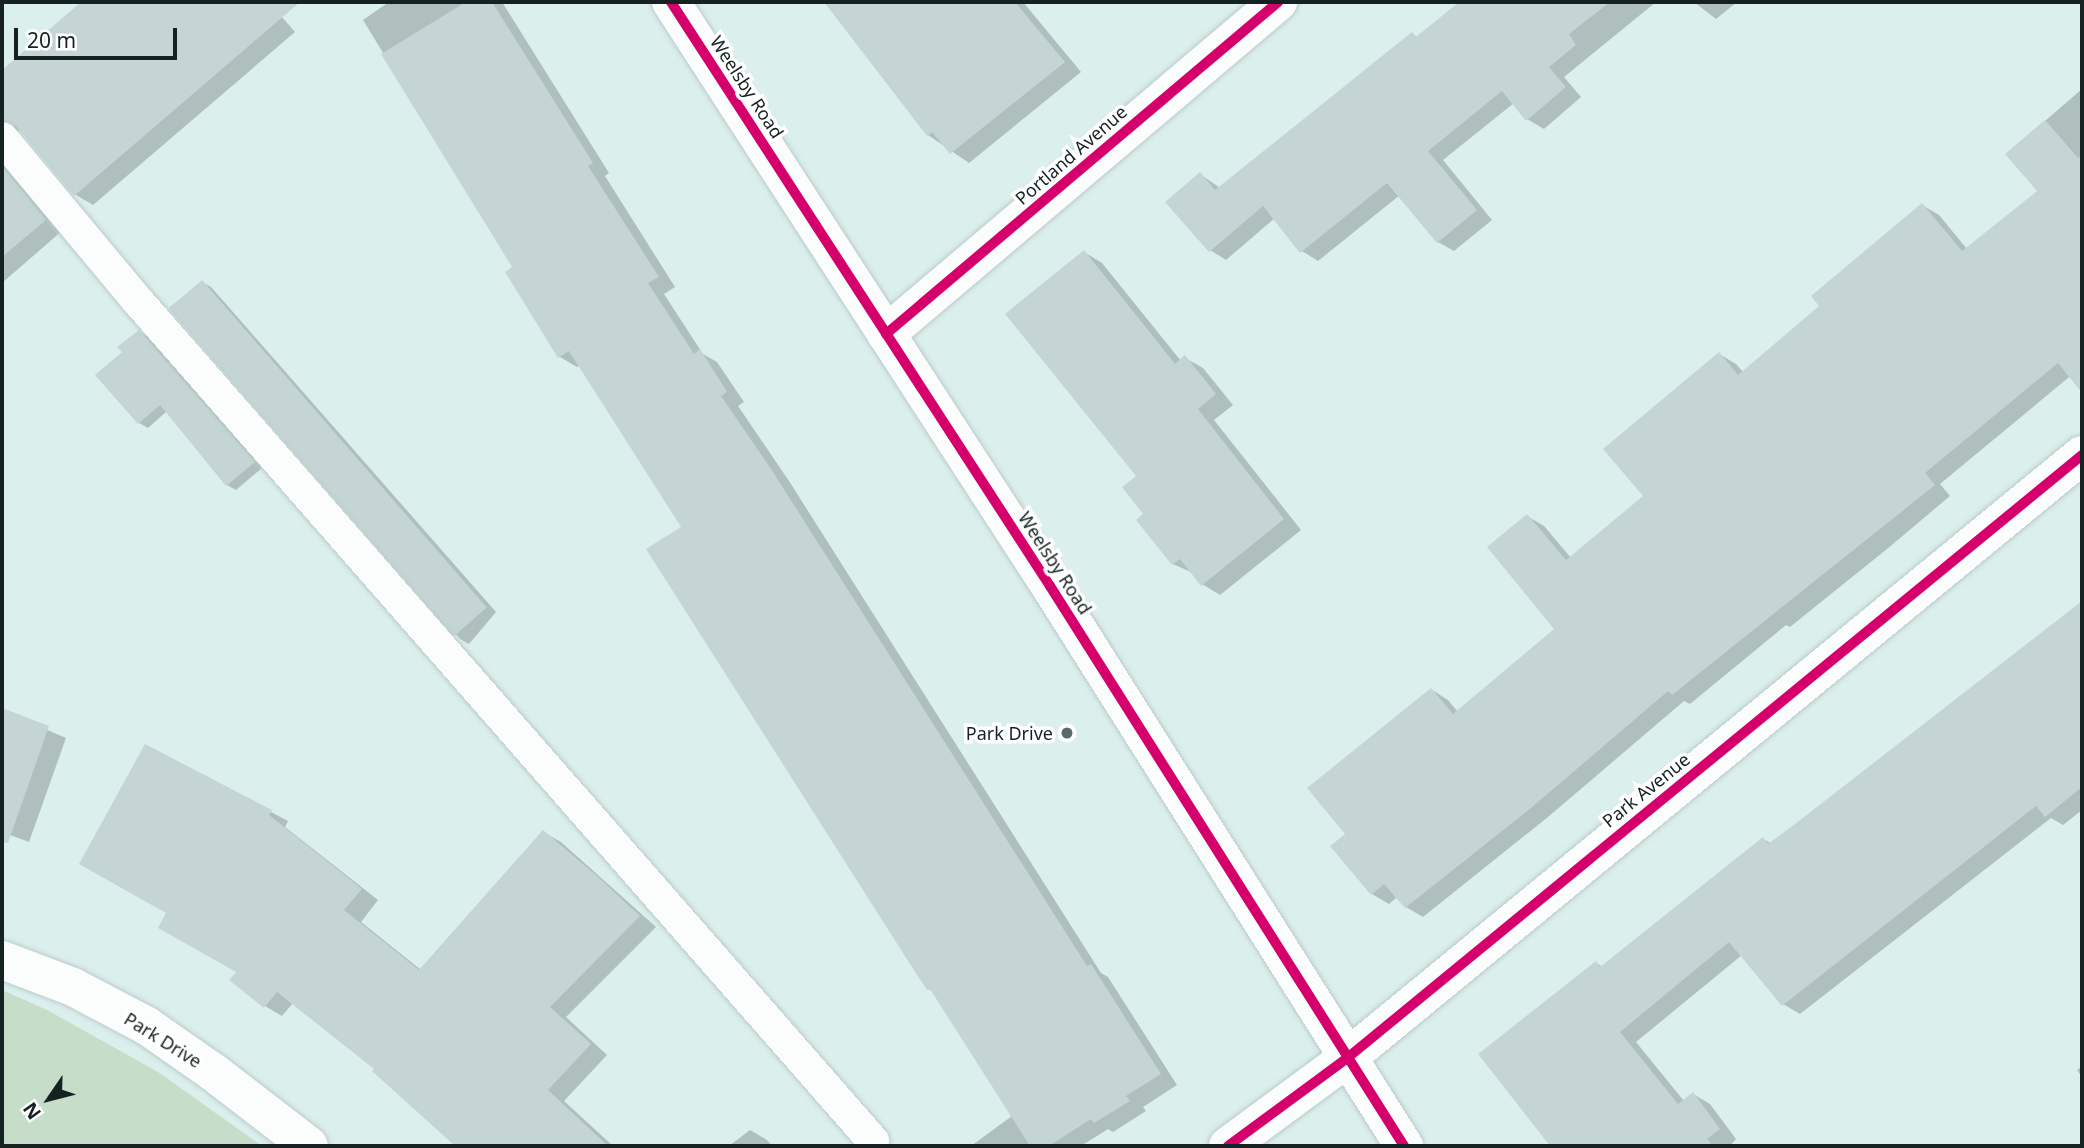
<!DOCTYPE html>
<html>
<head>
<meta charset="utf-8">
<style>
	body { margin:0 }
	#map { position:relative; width:2084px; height:1148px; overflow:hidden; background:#dbefed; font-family:"Noto Sans",sans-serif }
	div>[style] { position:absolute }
	.green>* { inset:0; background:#c6ddc9 }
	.shadow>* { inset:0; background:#0003 }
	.building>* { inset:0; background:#c5d5d5; transform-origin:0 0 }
	.roads { filter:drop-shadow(0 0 2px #bbcbc9) drop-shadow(0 0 2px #bbcbc9) }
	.lane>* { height:32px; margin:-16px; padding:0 16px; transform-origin:16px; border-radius:16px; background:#fafdfc }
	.street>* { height:38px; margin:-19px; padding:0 19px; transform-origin:19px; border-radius:19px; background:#fafdfc }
	.highway>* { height:38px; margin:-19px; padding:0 19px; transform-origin:19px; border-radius:19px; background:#fafdfc }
	.cycleway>* { height:10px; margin:-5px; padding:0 5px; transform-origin:5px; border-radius:5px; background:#d6006c }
	.dots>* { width:19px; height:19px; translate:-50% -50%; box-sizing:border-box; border:4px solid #fff; border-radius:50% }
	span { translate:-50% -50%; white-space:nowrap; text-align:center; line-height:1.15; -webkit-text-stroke:7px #fff; paint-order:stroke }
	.street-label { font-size:18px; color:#152221 }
	.poi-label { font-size:18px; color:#152221 }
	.right { translate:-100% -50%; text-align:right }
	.frame { position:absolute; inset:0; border:4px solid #152221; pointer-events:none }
	.north { position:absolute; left:14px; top:1064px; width:70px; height:70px; -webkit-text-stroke:5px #fff; paint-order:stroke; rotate:235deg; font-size:19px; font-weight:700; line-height:28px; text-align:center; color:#152221 }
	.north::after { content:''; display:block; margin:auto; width:24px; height:32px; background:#152221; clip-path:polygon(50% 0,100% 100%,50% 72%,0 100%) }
	.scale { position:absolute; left:14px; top:28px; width:163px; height:32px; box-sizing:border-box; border:4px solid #152221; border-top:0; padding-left:9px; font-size:21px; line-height:24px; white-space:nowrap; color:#152221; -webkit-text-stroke:5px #fff; paint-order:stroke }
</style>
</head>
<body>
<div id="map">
	<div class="green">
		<div style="clip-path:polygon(2px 990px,47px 1010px,158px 1072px,262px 1146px,2px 1146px)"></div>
	</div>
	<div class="shadow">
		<div style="clip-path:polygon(84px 2px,269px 2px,295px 32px,93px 205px,76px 195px,21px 130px,8px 134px,63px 230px,2px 283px,2px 73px)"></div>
		<div style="clip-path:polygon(389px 2px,502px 2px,609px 173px,605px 176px,675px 287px,664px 294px,703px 354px,717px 362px,744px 402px,738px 406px,789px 481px,1101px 973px,1108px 977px,1177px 1085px,1143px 1107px,1146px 1111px,1113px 1132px,1108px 1129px,1081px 1146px,971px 1146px,1012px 1116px,934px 992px,928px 989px,683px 527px,580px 365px,577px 367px,560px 357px,514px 267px,363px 20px)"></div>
		<div style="clip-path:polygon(826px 2px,1023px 2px,1081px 72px,969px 163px,928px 135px)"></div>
		<div style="clip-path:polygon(1462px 2px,1656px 2px,1564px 77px,1581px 97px,1544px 129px,1527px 119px,1514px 103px,1443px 160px,1492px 220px,1454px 251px,1438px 242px,1400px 195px,1318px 261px,1302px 251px,1275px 218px,1226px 260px,1210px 250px,1200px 174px,1220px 188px,1413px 34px,1418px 38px)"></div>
		<div style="clip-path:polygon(1694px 2px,1737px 2px,1716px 19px)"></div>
		<div style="clip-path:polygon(2082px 89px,2082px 375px,2074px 373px,1940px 484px,1950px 496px,1887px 549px,1790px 627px,1786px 625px,1690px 704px,1684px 701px,1548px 817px,1423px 917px,1406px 907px,1397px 897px,1389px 904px,1372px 894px,1333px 846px,1348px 834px,1432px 690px,1448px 700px,1458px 712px,1557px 629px,1527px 516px,1544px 526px,1571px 558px,1645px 496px,1719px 354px,1736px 364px,1743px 372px,1822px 306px,1922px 205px,1939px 215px,1967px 249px,2039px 191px,2007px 154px)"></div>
		<div style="clip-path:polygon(1084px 252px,1102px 263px,1181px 361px,1185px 358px,1203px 368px,1233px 405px,1214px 420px,1301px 530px,1220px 595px,1202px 584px,1193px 573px,1173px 564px,1145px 514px)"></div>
		<div style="clip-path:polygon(202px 282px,211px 287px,496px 612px,469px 644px,460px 639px,170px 307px)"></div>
		<div style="clip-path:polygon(139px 332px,148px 337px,262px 468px,236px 490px,227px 485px,167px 411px,148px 428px,139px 423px,124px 352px)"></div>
		<div style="clip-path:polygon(2082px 605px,2082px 749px,2078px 752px,2082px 757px,2082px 810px,2063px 825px,2051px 818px,1800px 1014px,1783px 1004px,1742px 955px,1636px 1042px,1684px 1101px,1693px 1094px,1710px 1104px,1736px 1139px,1730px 1146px,1553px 1146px,1481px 1055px,1596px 963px,1603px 967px,1763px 839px,1772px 844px)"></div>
		<div style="clip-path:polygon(11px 714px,66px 738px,29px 842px,2px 832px,2px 732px)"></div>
		<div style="clip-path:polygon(146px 746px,288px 821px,285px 827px,378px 900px,361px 922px,421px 970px,543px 832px,561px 842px,656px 927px,566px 1017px,607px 1055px,564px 1101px,613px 1146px,457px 1146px,375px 1071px,377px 1068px,293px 1003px,282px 1016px,265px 1006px,239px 972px,168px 912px)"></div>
		<div style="clip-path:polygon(2082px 1066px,2082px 1077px,2077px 1070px)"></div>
		<div style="clip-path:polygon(750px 1130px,767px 1140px,772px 1146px,729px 1146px)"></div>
	</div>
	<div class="building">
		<div style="clip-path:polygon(81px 2px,300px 2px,74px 196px,16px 126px,2px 120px,2px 70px)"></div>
		<div style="clip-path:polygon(466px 2px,492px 2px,593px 163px,588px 166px,659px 277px,648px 283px,694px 354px,700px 349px,727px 392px,721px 396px,771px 469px,1087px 966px,1091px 964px,1161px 1074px,1126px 1096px,1130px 1101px,1094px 1123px,1091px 1119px,1049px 1146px,1030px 1146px,930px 989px,927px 990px,910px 964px,646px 549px,681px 527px,569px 351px,558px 358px,505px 272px,512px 267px,381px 54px)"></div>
		<div style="clip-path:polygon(824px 2px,1015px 2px,1065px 62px,950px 154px,932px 132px,927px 136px)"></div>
		<div style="clip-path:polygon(1459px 2px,1610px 2px,1569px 34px,1576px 45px,1549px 67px,1566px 87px,1526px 121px,1502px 91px,1428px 151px,1477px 210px,1437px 243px,1387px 183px,1300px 253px,1263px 206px,1209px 252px,1165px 202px,1200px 172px,1215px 190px,1412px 32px,1416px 37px)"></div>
		<div style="clip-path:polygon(2045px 120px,2078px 158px,2082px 155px,2082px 393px,2058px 363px,1925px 473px,1935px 485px,1672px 695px,1668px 691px,1531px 808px,1405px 908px,1384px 884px,1371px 895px,1330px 846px,1345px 834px,1307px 788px,1431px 688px,1453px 714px,1554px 629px,1487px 547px,1527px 514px,1566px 560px,1643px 496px,1603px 449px,1719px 352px,1738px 375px,1819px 306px,1811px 296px,1922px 203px,1962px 251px,2037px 191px,2005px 154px)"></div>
		<div style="clip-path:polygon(2px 166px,46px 220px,2px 257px)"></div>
		<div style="clip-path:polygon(1084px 250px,1175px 364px,1185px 355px,1216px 394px,1198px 409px,1284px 519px,1201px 586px,1180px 559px,1172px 565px,1136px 520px,1143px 514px,1122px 487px,1136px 476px,1005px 314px)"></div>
		<div style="left:202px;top:280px;width:434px;height:44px;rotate:49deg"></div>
		<div style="clip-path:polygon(139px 330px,255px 462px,226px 486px,160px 405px,138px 424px,95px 375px,122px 352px,117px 347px)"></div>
		<div style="clip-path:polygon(2082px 601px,2082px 787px,2045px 817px,2036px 806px,1782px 1006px,1729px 942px,1620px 1032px,1678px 1104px,1693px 1092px,1720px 1129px,1707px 1139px,1713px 1146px,1550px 1146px,1478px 1054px,1596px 961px,1600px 967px,1763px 837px,1768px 844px,1795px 824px)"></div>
		<div style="clip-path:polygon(2px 708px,49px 726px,8px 843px,2px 842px)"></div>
		<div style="clip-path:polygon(145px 744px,272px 810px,269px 815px,362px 889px,344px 910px,419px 970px,543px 830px,598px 877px,640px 916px,550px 1007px,591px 1044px,548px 1090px,608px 1146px,455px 1146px,372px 1071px,374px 1069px,277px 992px,264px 1008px,229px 980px,236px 972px,158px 928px,166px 913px,79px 864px)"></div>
	</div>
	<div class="roads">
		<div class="lane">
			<div style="left:2px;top:138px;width:211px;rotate:50.2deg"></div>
			<div style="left:137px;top:300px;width:1118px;rotate:48.81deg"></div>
		</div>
		<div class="street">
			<div style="left:886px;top:334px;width:514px;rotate:-40.26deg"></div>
			<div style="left:2px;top:960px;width:76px;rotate:20.8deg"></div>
			<div style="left:73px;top:987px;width:84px;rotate:27.8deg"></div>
			<div style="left:147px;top:1026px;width:80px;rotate:34.9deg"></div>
			<div style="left:213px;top:1072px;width:121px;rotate:37.6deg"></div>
			<div style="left:1228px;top:1146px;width:147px;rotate:-36.4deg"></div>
			<div style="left:1346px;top:1059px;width:952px;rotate:-39.37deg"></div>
		</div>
		<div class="highway">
			<div style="left:671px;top:2px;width:696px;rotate:57.02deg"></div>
			<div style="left:1050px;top:586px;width:663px;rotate:57.7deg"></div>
		</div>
	</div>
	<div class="cycleway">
		<div style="left:671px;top:2px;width:696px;rotate:57.02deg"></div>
		<div style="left:1050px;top:586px;width:663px;rotate:57.7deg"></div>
		<div style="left:886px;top:334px;width:514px;rotate:-40.26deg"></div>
		<div style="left:1228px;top:1146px;width:147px;rotate:-36.4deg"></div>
		<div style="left:1346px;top:1059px;width:952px;rotate:-39.37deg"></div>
	</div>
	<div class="dots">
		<div style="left:1067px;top:733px;background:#5a6a68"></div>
	</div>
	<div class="street-label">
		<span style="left:747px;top:87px;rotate:57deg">Weelsby Road</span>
		<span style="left:1071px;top:155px;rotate:-41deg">Portland Avenue</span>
		<span style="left:1055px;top:563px;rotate:57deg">Weelsby Road</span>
		<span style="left:1646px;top:790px;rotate:-39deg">Park Avenue</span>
		<span style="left:163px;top:1040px;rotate:32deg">Park Drive</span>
	</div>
	<div class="poi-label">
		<span class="right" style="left:1053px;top:733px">Park Drive</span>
	</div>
	<div class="frame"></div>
	<div class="north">N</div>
	<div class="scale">20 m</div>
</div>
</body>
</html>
